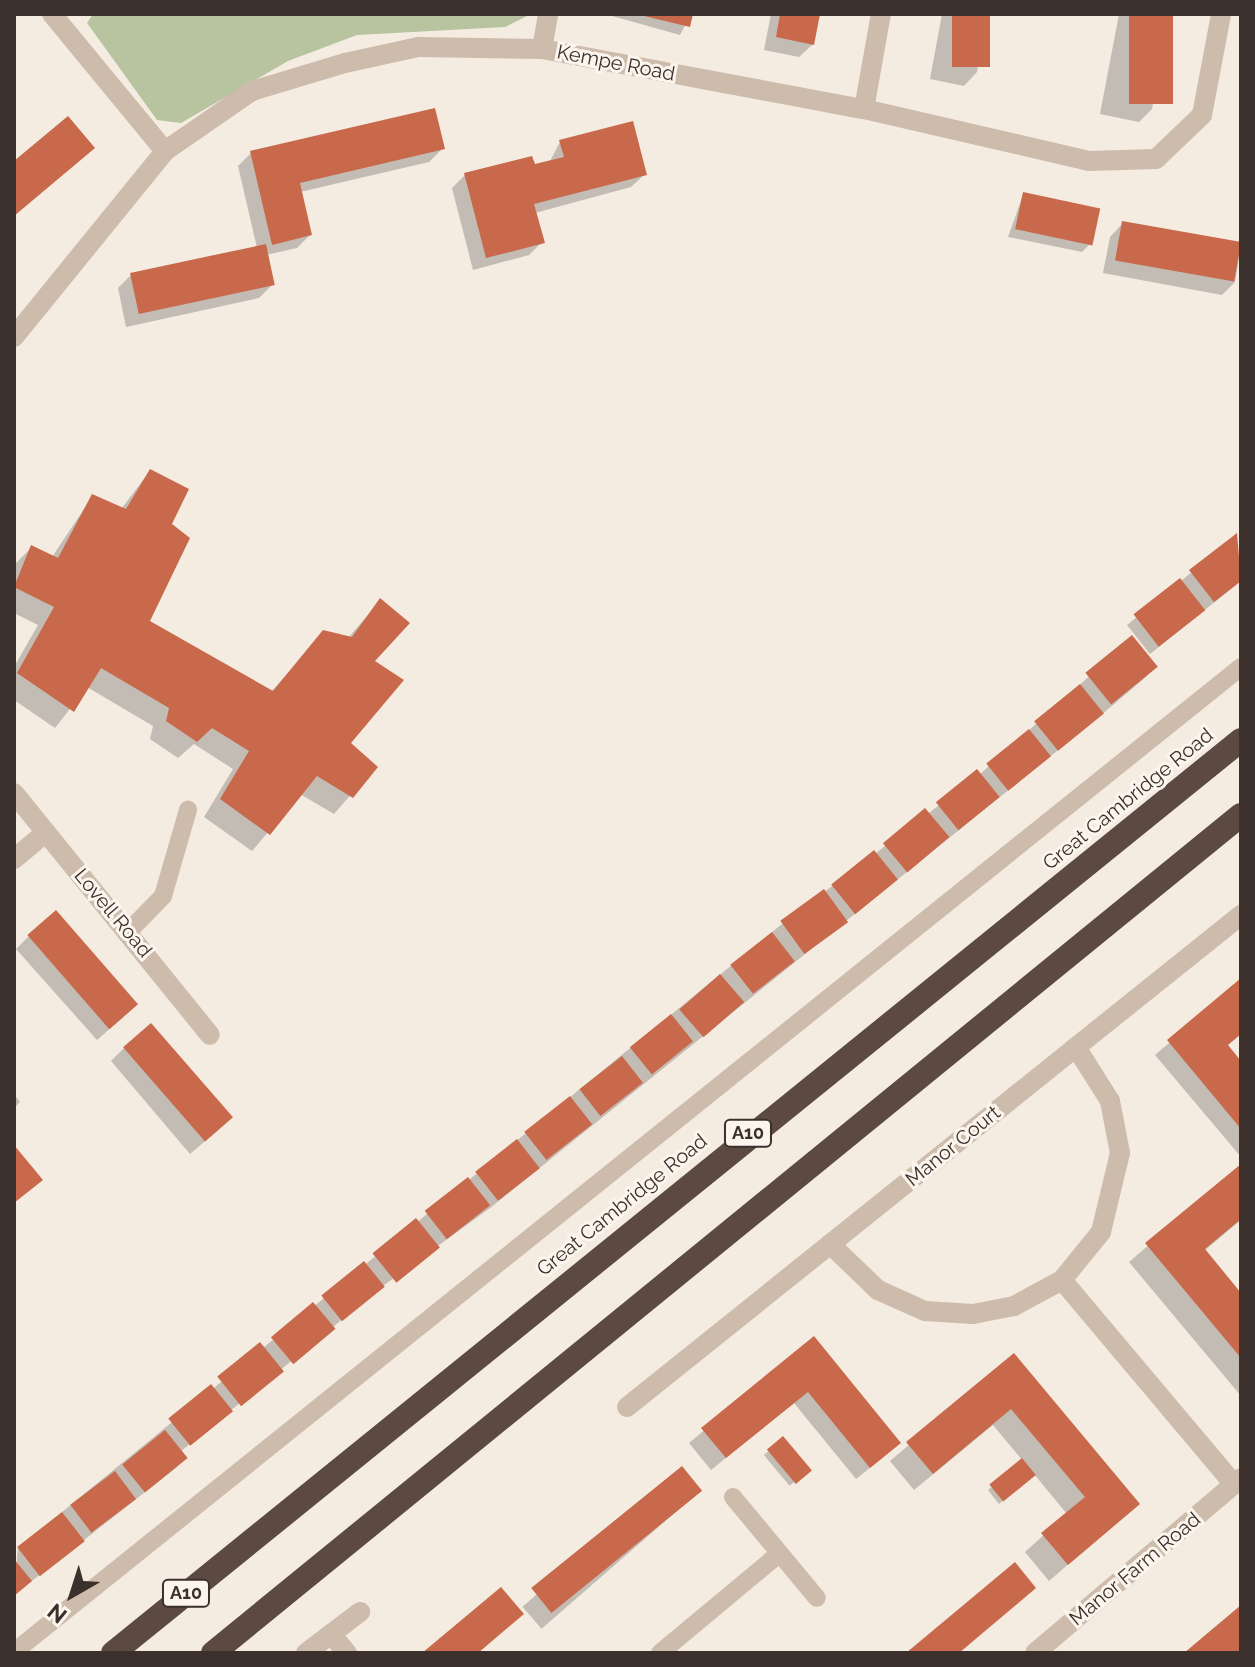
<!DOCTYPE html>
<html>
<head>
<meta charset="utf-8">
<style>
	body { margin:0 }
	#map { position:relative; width:1255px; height:1667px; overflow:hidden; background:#f4ebe1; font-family:Raleway,sans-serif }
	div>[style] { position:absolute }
	.green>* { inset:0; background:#b8c4a0 }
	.shadow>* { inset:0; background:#0003; transform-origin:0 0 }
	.building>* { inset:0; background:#c8694b; transform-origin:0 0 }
	.lane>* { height:18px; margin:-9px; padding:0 9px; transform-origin:9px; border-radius:9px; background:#cdbbac }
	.street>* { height:20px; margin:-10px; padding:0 10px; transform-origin:10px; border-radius:10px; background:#cdbbac }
	.highway>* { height:24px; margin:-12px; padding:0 12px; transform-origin:12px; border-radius:12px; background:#5c4a42 }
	span { translate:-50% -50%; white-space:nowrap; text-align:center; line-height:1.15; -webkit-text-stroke:6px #fbf5ee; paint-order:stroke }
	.shield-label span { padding:2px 6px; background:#fbf5ee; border:2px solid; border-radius:6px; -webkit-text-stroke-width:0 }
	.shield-label { font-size:18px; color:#3b302b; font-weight:700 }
	.street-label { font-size:20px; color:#3b302b }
	.frame { position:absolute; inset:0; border:16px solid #3b302b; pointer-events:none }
	.north { position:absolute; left:32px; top:1555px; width:80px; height:80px; -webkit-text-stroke:6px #fbf5ee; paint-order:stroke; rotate:219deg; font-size:22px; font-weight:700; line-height:32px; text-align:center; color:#3b302b }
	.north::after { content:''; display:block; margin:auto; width:28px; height:36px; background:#3b302b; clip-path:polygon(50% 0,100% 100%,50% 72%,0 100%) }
</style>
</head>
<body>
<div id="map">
	<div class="green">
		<div style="clip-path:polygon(93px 14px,531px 14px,505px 27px,357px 35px,288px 61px,181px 123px,157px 120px,87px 23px)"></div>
	</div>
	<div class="shadow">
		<div style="clip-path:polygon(605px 14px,691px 14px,680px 35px)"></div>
		<div style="clip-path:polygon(771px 14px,818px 14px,813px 44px,799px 57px,764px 50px)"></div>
		<div style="clip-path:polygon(942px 14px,988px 14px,977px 72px,964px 86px,930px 79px)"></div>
		<div style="clip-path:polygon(1119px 14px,1170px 14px,1152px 109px,1139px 122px,1100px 114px)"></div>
		<div style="clip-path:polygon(560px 142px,645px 174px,631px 187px,535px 213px,542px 242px,529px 255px,473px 270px,452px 188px,465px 175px,549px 163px)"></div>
		<div style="clip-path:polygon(443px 148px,429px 162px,300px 192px,310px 235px,297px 248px,266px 255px,273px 284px,259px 298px,126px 327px,118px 288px,131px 275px,257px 248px,238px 166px,251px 153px)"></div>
		<div style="clip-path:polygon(1023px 195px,1091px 243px,1082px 252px,1008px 237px)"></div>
		<div style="clip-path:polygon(1123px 223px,1241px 245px,1235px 282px,1222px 295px,1103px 273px,1110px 237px)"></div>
		<div style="clip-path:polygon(150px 471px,170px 525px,148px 622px,271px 692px,323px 633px,348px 638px,380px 601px,348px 744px,375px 767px,334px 814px,300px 794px,252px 851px,204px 817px,233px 769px,194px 744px,178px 758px,150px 739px,153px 726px,87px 687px,55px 728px,14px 700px,14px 667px,38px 625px,14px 613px,14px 565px,32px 547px,52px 557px,92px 497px,121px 509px)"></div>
		<div style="clip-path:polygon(1236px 536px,1241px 581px,1150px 654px,1127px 625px)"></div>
		<div style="clip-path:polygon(1132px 638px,1147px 676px,1093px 722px,490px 1208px,383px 1286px,180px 1452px,177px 1467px,14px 1595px,18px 1548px,782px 924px,979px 775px)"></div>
		<div style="clip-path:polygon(29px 936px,123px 1017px,97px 1040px,16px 949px)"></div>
		<div style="clip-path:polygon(1241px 981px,1241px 1034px,1226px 1046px,1241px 1064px,1241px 1157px,1155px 1055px)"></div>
		<div style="clip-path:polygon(124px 1048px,217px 1131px,190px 1154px,111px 1061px)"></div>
		<div style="clip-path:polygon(14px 1094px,20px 1102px,14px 1108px)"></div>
		<div style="clip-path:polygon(1241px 1166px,1241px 1220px,1204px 1251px,1241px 1296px,1241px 1396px,1129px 1262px)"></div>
		<div style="clip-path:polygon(814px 1339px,885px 1456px,856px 1479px,794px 1403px,711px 1470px,689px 1443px)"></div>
		<div style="clip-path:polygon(1014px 1356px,1138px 1504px,1049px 1581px,1025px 1552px,1067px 1514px,1034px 1474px,999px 1504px,988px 1490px,1023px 1461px,993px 1425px,914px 1490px,890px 1461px)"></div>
		<div style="left:783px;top:1439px;width:40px;height:25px;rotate:50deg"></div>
		<div style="left:681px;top:1469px;width:29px;height:210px;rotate:49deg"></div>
	</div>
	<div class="building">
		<div style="clip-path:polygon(636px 14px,693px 14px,690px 27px)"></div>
		<div style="clip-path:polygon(780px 14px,820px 14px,814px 45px,776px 37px)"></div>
		<div style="left:952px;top:14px;width:38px;height:53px"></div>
		<div style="left:1129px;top:14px;width:44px;height:90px"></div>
		<div style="clip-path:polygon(435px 108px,445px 149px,300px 183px,312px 235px,272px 245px,250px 151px)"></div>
		<div style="clip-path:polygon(68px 116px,95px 148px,14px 216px,14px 161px)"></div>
		<div style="clip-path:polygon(633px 121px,647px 175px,534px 204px,545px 243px,486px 258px,464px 173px,532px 156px,535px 164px,564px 157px,559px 140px)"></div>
		<div style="left:1023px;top:192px;width:79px;height:38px;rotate:12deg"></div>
		<div style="left:1122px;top:221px;width:121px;height:40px;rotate:10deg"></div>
		<div style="left:266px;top:244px;width:42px;height:139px;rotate:78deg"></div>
		<div style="clip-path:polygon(150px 469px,189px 489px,172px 524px,190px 538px,150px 621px,273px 691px,323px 630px,352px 637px,380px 598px,410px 623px,375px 661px,404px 680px,351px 743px,378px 767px,353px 798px,317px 776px,270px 835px,220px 799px,249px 751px,212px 728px,197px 742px,166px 721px,169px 708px,101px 668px,74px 712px,17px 673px,54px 607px,14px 587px,31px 545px,58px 558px,92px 494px,126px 509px)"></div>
		<div style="clip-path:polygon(1237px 533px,1241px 581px,1214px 602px,1189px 570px)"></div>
		<div style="left:1180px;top:578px;width:41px;height:59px;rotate:52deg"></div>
		<div style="left:1132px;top:635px;width:41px;height:60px;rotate:51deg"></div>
		<div style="left:1080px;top:684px;width:38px;height:59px;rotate:51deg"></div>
		<div style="left:1029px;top:729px;width:35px;height:55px;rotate:51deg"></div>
		<div style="left:977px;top:769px;width:36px;height:53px;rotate:51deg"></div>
		<div style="left:925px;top:808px;width:38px;height:55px;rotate:50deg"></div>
		<div style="left:874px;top:850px;width:38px;height:55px;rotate:51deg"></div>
		<div style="left:824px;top:889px;width:41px;height:54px;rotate:54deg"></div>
		<div style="left:56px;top:910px;width:125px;height:38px;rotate:49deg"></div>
		<div style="left:772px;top:932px;width:37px;height:53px;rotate:52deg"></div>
		<div style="left:720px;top:974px;width:37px;height:54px;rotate:49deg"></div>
		<div style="clip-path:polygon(1241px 978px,1241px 1034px,1228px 1045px,1241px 1061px,1241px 1129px,1167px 1040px)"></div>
		<div style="left:671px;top:1014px;width:35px;height:53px;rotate:51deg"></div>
		<div style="left:151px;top:1023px;width:125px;height:37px;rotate:49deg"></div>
		<div style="left:622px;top:1056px;width:34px;height:54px;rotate:52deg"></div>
		<div style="left:570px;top:1096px;width:36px;height:58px;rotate:52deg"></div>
		<div style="left:517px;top:1139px;width:37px;height:53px;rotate:52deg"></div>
		<div style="clip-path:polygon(14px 1145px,43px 1180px,14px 1203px)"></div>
		<div style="clip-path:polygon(1241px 1164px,1241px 1219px,1205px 1249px,1241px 1293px,1241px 1358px,1145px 1243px)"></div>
		<div style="left:468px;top:1177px;width:36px;height:55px;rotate:52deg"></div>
		<div style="left:416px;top:1218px;width:38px;height:56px;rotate:51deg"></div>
		<div style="left:364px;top:1261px;width:33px;height:55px;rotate:51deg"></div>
		<div style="left:313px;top:1302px;width:35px;height:55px;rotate:50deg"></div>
		<div style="clip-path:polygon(814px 1336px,901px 1443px,870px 1468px,808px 1392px,726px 1458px,701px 1428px)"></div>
		<div style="left:260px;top:1342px;width:38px;height:55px;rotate:51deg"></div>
		<div style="clip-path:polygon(1014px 1353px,1140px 1504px,1068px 1565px,1041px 1533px,1085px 1497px,1011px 1409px,933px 1474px,906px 1442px)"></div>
		<div style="left:211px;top:1384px;width:35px;height:55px;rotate:51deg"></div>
		<div style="left:165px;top:1430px;width:36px;height:55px;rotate:51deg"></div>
		<div style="left:783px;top:1436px;width:45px;height:21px;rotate:50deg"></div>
		<div style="left:1022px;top:1458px;width:22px;height:42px;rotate:51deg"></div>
		<div style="left:682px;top:1466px;width:32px;height:194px;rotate:51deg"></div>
		<div style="left:115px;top:1471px;width:35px;height:56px;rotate:53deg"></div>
		<div style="left:62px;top:1512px;width:37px;height:57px;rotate:52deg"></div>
		<div style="clip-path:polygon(14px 1559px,32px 1581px,14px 1596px)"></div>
		<div style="clip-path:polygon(1015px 1562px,1036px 1588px,959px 1653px,906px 1653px)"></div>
		<div style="clip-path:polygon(501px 1587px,524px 1614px,478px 1653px,422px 1653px)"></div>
		<div style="clip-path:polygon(1241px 1605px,1241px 1653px,1184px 1653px)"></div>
	</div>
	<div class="lane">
		<div style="left:129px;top:931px;width:49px;rotate:-45.8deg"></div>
		<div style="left:163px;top:896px;width:90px;rotate:-73.8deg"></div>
		<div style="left:733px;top:1497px;width:131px;rotate:50.3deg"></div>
		<div style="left:14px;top:1652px;width:1573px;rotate:-38.76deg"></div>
		<div style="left:660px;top:1653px;width:155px;rotate:-39.8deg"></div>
	</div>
	<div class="street">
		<div style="left:52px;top:14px;width:178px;rotate:50.5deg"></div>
		<div style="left:542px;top:49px;width:36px;rotate:-80deg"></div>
		<div style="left:864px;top:109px;width:97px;rotate:-79.9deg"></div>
		<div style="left:14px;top:337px;width:240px;rotate:-50.9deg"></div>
		<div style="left:165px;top:151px;width:106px;rotate:-34.6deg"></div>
		<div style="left:252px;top:91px;width:97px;rotate:-16.8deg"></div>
		<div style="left:345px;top:63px;width:75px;rotate:-12.4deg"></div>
		<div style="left:418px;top:47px;width:124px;rotate:0.9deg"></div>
		<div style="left:542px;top:49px;width:328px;rotate:10.6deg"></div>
		<div style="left:864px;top:109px;width:231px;rotate:13deg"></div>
		<div style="left:1089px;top:161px;width:67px;rotate:-1.7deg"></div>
		<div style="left:1156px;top:159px;width:64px;rotate:-43.7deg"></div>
		<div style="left:1202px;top:115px;width:103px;rotate:-79.3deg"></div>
		<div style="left:14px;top:793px;width:311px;rotate:51deg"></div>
		<div style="left:14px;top:859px;width:40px;rotate:-40deg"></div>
		<div style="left:830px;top:1244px;width:66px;rotate:43.8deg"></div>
		<div style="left:878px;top:1290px;width:51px;rotate:24.1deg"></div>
		<div style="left:925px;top:1311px;width:48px;rotate:3.6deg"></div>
		<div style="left:973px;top:1314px;width:42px;rotate:-11deg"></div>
		<div style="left:1014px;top:1306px;width:55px;rotate:-28.4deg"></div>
		<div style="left:1062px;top:1280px;width:62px;rotate:-50.9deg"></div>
		<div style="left:1101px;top:1232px;width:81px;rotate:-76.5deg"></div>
		<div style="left:1120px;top:1153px;width:53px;rotate:-100.9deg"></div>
		<div style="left:1110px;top:1101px;width:64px;rotate:-122.2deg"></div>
		<div style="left:1062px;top:1280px;width:267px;rotate:49.9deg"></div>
		<div style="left:627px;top:1407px;width:787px;rotate:-38.71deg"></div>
		<div style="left:331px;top:1634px;width:25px;rotate:50deg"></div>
		<div style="left:306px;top:1653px;width:68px;rotate:-37.2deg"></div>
		<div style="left:1035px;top:1653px;width:270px;rotate:-40.3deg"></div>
	</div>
	<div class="highway">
		<div style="left:113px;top:1653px;width:1451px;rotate:-38.99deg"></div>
		<div style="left:213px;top:1653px;width:1326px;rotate:-39.19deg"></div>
	</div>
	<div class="shield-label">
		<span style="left:748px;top:1133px">A10</span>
		<span style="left:186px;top:1593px">A10</span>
	</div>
	<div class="street-label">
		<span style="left:616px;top:63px;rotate:11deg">Kempe Road</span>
		<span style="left:1128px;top:799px;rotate:-39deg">Great Cambridge Road</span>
		<span style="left:113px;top:913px;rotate:50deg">Lovell Road</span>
		<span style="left:953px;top:1146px;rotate:-39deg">Manor Court</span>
		<span style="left:622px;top:1205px;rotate:-39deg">Great Cambridge Road</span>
		<span style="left:1135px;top:1569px;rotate:-40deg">Manor Farm Road</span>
	</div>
	<div class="frame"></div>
	<div class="north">N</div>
</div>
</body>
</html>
